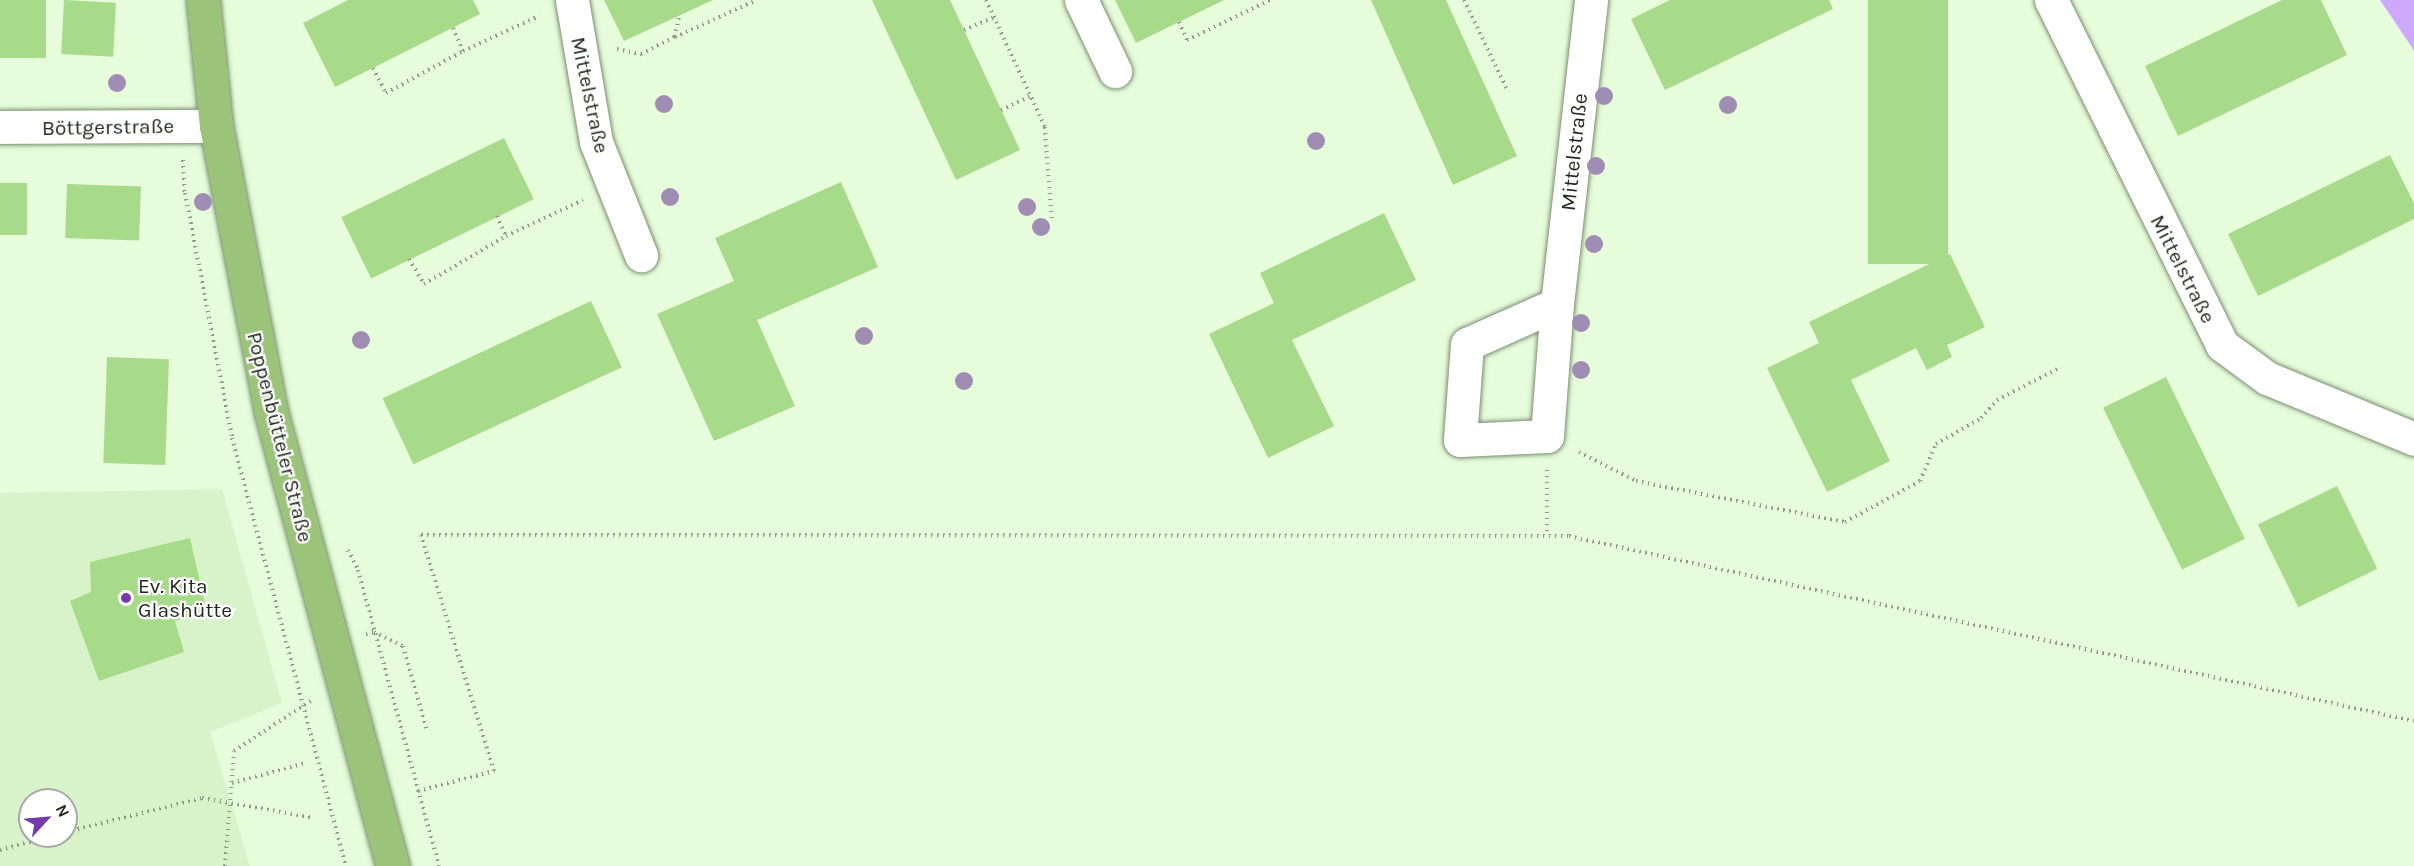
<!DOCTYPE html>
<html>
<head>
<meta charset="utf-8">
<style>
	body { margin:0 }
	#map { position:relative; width:2414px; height:866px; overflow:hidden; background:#e6fcdb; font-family:Karla,sans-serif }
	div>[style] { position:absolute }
	.built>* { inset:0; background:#d8f2ca }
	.forest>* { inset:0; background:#cea8fb }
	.building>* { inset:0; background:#a7db89; transform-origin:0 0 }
	.path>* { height:4px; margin-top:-2px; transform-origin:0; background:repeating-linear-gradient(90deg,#8c9c85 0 1.5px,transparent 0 6px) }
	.roads { filter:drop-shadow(0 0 2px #7a8e70) drop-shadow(0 0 2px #7a8e70) }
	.minor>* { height:33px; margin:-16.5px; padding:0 16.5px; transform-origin:16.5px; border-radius:16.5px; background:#fff }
	.major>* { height:33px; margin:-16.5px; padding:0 16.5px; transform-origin:16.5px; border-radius:16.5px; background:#9bc47a }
	.trees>* { width:18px; height:18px; margin:-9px; border-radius:50%; background:#9f8db3 }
	.dots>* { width:16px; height:16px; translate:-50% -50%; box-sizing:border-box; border:3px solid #fff; border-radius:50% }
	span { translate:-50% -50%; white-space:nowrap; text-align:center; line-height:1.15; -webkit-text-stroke:4.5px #fff; paint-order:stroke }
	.street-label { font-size:21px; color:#222a1e }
	.poi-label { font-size:21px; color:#222a1e }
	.left { translate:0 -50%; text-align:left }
	.north { position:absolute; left:18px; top:788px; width:60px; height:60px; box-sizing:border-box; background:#fff; border:2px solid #a7aaa5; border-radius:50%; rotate:64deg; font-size:16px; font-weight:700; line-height:24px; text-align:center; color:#222a1e }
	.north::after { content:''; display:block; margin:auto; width:21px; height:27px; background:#7739ae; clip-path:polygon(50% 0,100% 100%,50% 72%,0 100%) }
</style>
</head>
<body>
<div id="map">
	<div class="built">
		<div style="clip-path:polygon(evenodd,222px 489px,282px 703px,210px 732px,250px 866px,0 866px,0 493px,222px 489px,30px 800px,66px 800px,66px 836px,30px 836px,30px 800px)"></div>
	</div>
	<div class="forest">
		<div style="clip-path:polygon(2380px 0,2414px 0,2414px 51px,2411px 46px)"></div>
	</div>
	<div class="building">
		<div style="left:0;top:0;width:46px;height:58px"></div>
		<div style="left:64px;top:0;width:52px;height:54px;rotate:3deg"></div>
		<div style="clip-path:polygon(348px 0,473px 0,480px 14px,335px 87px,303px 23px)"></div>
		<div style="clip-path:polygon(604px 0,713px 0,624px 41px)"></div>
		<div style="clip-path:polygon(872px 0,950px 0,1020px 150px,956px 180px)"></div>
		<div style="clip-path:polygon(1115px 0,1224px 0,1136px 43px)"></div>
		<div style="clip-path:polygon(1371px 0,1446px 0,1517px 156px,1453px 185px)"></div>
		<div style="clip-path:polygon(1670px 0,1829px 0,1833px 9px,1665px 90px,1631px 19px)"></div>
		<div style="left:1868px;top:0;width:80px;height:264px"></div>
		<div style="clip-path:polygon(2282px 0,2321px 0,2347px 55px,2178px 136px,2145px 66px)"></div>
		<div style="left:504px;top:138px;width:68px;height:181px;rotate:64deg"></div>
		<div style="clip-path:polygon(2390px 155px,2414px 203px,2414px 219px,2258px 296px,2228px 234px)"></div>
		<div style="clip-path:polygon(841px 182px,878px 267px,757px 320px,795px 406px,714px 441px,657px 314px,734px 281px,715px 238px)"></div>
		<div style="left:0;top:183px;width:27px;height:52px"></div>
		<div style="left:67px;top:184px;width:74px;height:54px;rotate:2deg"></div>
		<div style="clip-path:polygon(1384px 213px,1416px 280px,1292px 340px,1334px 426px,1268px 458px,1209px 334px,1274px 303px,1260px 273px)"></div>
		<div style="clip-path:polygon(1950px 254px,1985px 327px,1947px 345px,1952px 357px,1927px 370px,1916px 348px,1851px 380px,1890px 461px,1827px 492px,1767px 368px,1819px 343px,1809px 322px)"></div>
		<div style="left:591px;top:301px;width:73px;height:230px;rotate:65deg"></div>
		<div style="left:107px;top:357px;width:62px;height:106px;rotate:2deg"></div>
		<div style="left:2166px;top:377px;width:180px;height:70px;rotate:64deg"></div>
		<div style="left:2337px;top:486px;width:92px;height:88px;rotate:64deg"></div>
		<div style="clip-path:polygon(190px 538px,207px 613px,175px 621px,184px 652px,99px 681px,70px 601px,91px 592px,90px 562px)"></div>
	</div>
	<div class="path">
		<div style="left:986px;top:0;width:140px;rotate:65.1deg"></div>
		<div style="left:1045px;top:127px;width:96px;rotate:85.8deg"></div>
		<div style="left:1464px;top:0;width:102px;rotate:64.4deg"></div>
		<div style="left:1179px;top:22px;width:20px;rotate:66deg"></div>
		<div style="left:1187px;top:40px;width:92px;rotate:-25.7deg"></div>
		<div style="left:453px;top:28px;width:25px;rotate:67deg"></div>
		<div style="left:463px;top:51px;width:84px;rotate:-24.7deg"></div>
		<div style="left:964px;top:30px;width:33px;rotate:-23deg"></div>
		<div style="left:675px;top:37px;width:90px;rotate:-24.3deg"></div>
		<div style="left:617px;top:49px;width:25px;rotate:12deg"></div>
		<div style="left:641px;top:54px;width:38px;rotate:-27deg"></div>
		<div style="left:675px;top:37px;width:21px;rotate:-79deg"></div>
		<div style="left:373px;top:68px;width:28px;rotate:63deg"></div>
		<div style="left:386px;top:93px;width:88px;rotate:-28.6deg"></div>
		<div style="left:1001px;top:110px;width:33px;rotate:-25deg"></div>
		<div style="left:183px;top:160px;width:33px;rotate:87deg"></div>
		<div style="left:185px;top:193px;width:249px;rotate:79.1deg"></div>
		<div style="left:232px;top:438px;width:443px;rotate:75.1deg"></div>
		<div style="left:497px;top:216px;width:22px;rotate:66deg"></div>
		<div style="left:506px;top:236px;width:85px;rotate:-25.1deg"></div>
		<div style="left:409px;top:259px;width:29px;rotate:59deg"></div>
		<div style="left:424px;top:284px;width:95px;rotate:-30.3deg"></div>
		<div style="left:1579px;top:452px;width:64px;rotate:27deg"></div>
		<div style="left:1636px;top:481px;width:213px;rotate:11.1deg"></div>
		<div style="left:1845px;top:522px;width:85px;rotate:-28.7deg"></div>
		<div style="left:1920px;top:481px;width:40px;rotate:-66.6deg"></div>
		<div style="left:1936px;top:444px;width:52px;rotate:-30deg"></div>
		<div style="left:1981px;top:418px;width:24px;rotate:-48deg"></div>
		<div style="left:1997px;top:400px;width:72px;rotate:-27.3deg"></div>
		<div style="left:1547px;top:470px;width:66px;rotate:90deg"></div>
		<div style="left:348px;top:550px;width:22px;rotate:63deg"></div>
		<div style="left:358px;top:570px;width:307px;rotate:74.7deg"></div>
		<div style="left:366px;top:634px;width:8px;rotate:-14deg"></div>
		<div style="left:374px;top:632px;width:32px;rotate:26deg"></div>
		<div style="left:403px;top:646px;width:88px;rotate:74.2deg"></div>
		<div style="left:232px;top:783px;width:77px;rotate:-15.1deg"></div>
		<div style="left:418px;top:791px;width:79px;rotate:-14.7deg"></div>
		<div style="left:494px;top:771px;width:247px;rotate:-107.2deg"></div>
		<div style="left:421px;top:535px;width:1148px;rotate:0.05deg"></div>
		<div style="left:1569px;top:536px;width:865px;rotate:12.35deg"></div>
		<div style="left:66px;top:832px;width:140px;rotate:-14deg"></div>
		<div style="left:202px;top:798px;width:110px;rotate:10deg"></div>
		<div style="left:0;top:850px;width:52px;rotate:-15.6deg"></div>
		<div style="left:225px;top:866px;width:115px;rotate:-85.5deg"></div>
		<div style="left:234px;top:751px;width:93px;rotate:-33.2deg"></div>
	</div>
	<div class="roads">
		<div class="minor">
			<div style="left:572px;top:0;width:144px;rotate:80.4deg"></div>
			<div style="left:596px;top:142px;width:122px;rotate:68.3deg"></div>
			<div style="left:1081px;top:0;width:79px;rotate:64.4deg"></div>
			<div style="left:2051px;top:0;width:385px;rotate:63.6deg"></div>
			<div style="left:2222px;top:345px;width:56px;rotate:36.3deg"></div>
			<div style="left:2267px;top:378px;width:159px;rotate:22.5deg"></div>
			<div style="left:0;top:127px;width:216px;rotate:-0.3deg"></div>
			<div style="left:1557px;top:304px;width:98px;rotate:156deg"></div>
			<div style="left:1467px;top:344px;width:96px;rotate:94.2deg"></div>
			<div style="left:1460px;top:440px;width:87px;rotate:-2.6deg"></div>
			<div style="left:1547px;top:436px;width:132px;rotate:-85.7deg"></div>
			<div style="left:1557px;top:304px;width:306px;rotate:-83.6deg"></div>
		</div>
		<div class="major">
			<div style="left:203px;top:0;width:127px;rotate:84.1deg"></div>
			<div style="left:216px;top:126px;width:291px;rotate:79.1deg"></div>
			<div style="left:271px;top:412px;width:470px;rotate:75deg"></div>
		</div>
	</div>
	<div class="trees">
		<div style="left:117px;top:83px"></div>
		<div style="left:1604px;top:96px"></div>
		<div style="left:664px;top:104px"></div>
		<div style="left:1728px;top:105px"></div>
		<div style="left:1316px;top:141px"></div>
		<div style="left:1596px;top:166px"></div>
		<div style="left:670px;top:197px"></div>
		<div style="left:203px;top:202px"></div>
		<div style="left:1027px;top:207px"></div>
		<div style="left:1041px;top:227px"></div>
		<div style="left:1594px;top:244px"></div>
		<div style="left:1581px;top:323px"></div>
		<div style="left:864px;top:336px"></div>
		<div style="left:361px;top:340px"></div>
		<div style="left:1581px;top:370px"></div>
		<div style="left:964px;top:381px"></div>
	</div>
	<div class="dots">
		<div style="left:126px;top:598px;background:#7739ae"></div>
	</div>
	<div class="street-label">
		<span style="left:590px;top:95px;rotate:78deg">Mittelstraße</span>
		<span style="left:108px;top:127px;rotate:-1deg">Böttgerstraße</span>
		<span style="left:1574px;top:152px;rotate:-84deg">Mittelstraße</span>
		<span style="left:2183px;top:269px;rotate:63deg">Mittelstraße</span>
		<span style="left:280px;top:437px;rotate:76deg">Poppenbütteler Straße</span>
	</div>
	<div class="poi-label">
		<span class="left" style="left:138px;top:598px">Ev. Kita<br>Glashütte</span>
	</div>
	<div class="north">N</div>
</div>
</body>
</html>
